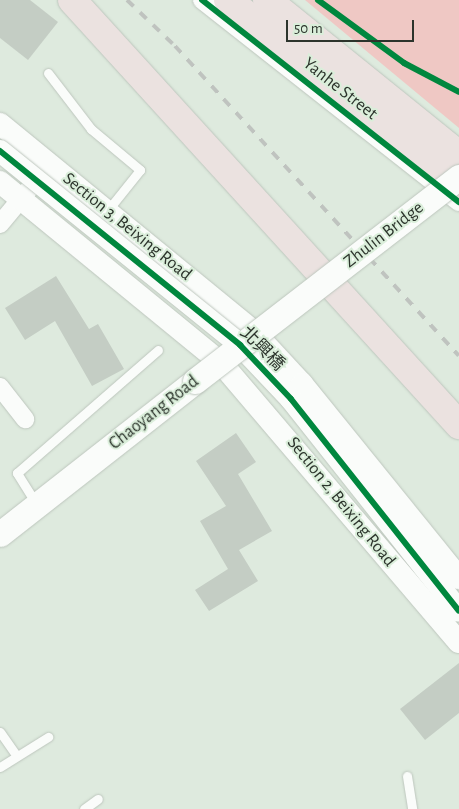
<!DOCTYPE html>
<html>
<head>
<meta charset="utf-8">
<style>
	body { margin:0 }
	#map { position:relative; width:459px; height:809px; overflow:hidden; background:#deeade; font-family:"Alegreya Sans","Noto Sans TC",sans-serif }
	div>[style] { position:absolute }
	.green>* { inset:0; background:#efc8c4 }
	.building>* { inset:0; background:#c4cdc4 }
	.roads { filter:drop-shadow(0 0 1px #bdc6bd) drop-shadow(0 0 1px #bdc6bd) }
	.service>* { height:9px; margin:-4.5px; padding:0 4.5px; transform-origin:4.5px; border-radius:4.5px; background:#fafcfa }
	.minor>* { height:18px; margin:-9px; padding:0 9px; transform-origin:9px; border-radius:9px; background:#fafcfa }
	.tertiary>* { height:22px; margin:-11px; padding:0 11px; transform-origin:11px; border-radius:11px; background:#fafcfa }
	.secondary>* { height:25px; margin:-12.5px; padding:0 12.5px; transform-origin:12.5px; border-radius:12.5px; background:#fafcfa }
	.trunk>* { height:28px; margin:-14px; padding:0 14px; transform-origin:14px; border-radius:14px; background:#ebe2e0 }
	.rail>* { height:4px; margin-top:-2px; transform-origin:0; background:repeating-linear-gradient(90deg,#bfc3bf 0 9px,transparent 0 18px) }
	.bridges { filter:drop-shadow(0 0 1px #bdc6bd) drop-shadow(0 0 1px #bdc6bd) }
	.tertiary-bridge>* { height:22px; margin:-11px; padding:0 11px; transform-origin:11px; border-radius:11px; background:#fafcfa }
	.secondary-bridge>* { height:25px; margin:-12.5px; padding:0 12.5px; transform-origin:12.5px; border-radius:12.5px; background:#fafcfa }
	.cycleway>* { height:6px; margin:-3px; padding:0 3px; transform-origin:3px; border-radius:3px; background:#00873e }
	span { translate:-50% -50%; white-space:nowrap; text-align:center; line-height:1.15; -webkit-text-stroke:4px #daeeda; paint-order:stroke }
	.street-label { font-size:18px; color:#2c342c }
	.scale { position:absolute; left:286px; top:20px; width:128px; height:22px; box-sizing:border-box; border:2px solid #2c342c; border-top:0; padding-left:6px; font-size:15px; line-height:18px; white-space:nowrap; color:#2c342c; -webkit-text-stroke:4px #daeeda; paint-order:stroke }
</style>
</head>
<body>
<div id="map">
	<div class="green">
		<div style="clip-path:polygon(305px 0,459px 0,459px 128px)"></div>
	</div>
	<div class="building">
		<div style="clip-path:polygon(0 0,30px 0,58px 22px,28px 60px,0 38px)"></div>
		<div style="clip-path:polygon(56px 276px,89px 329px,98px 324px,124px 369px,92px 386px,55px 321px,25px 340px,5px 308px)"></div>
		<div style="clip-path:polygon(236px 433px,256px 462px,238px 474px,272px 531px,239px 550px,258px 581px,209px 611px,195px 590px,228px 569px,200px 521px,226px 506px,196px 461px)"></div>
		<div style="clip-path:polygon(459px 663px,459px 713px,425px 740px,400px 709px)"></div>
	</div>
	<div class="roads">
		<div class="service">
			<div style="left:48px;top:73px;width:71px;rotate:52.5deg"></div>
			<div style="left:91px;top:129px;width:64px;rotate:39.9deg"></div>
			<div style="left:140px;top:170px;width:51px;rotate:128.7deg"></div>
			<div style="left:37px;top:505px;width:38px;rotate:-122deg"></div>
			<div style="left:17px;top:473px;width:187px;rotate:-41.1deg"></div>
			<div style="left:0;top:732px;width:29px;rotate:55deg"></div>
			<div style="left:0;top:767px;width:57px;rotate:-32deg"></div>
			<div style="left:407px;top:776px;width:33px;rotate:81deg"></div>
			<div style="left:84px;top:809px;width:17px;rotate:-36deg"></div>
		</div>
		<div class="minor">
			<div style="left:202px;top:0;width:327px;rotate:38.2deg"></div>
			<div style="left:0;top:224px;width:69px;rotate:-50.3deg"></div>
			<div style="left:0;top:387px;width:41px;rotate:52deg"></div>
		</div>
		<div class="tertiary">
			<div style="left:0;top:124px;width:327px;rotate:39.3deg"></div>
			<div style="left:253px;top:331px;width:72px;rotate:47.2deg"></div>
			<div style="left:302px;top:384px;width:250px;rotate:51deg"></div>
			<div style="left:0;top:182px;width:287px;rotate:39.3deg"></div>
			<div style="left:222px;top:364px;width:365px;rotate:49.6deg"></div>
			<div style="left:240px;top:345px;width:74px;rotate:46.6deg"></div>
			<div style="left:291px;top:399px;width:270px;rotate:51.6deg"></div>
		</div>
		<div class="secondary">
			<div style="left:0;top:534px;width:248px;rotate:-38.1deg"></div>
		</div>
		<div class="trunk">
			<div style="left:72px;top:0;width:575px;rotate:47.68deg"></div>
			<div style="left:228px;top:0;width:296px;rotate:38.7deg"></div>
			<div style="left:267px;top:0;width:247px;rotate:38.9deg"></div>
		</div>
	</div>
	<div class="rail">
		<div style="left:127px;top:0;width:66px;rotate:43.8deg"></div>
		<div style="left:175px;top:46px;width:420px;rotate:47.5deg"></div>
	</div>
	<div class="bridges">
		<div class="tertiary-bridge">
			<div style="left:0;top:151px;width:309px;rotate:38.9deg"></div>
		</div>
		<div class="secondary-bridge">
			<div style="left:195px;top:381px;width:334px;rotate:-37.7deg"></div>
		</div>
	</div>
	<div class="cycleway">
		<div style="left:202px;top:0;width:327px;rotate:38.2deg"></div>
		<div style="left:318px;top:0;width:107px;rotate:36.2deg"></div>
		<div style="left:404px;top:63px;width:62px;rotate:27.8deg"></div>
		<div style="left:0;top:151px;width:309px;rotate:38.9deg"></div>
		<div style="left:240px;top:345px;width:74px;rotate:46.6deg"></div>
		<div style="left:291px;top:399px;width:270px;rotate:51.6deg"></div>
	</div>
	<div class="street-label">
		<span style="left:340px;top:89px;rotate:38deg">Yanhe Street</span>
		<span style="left:127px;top:227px;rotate:39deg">Section 3, Beixing Road</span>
		<span style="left:384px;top:235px;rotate:-38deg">Zhulin Bridge</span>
		<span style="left:262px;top:349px;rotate:45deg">北興橋</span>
		<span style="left:154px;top:413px;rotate:-38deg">Chaoyang Road</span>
		<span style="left:341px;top:502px;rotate:51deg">Section 2, Beixing Road</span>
	</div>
	<div class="scale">50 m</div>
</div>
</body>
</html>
